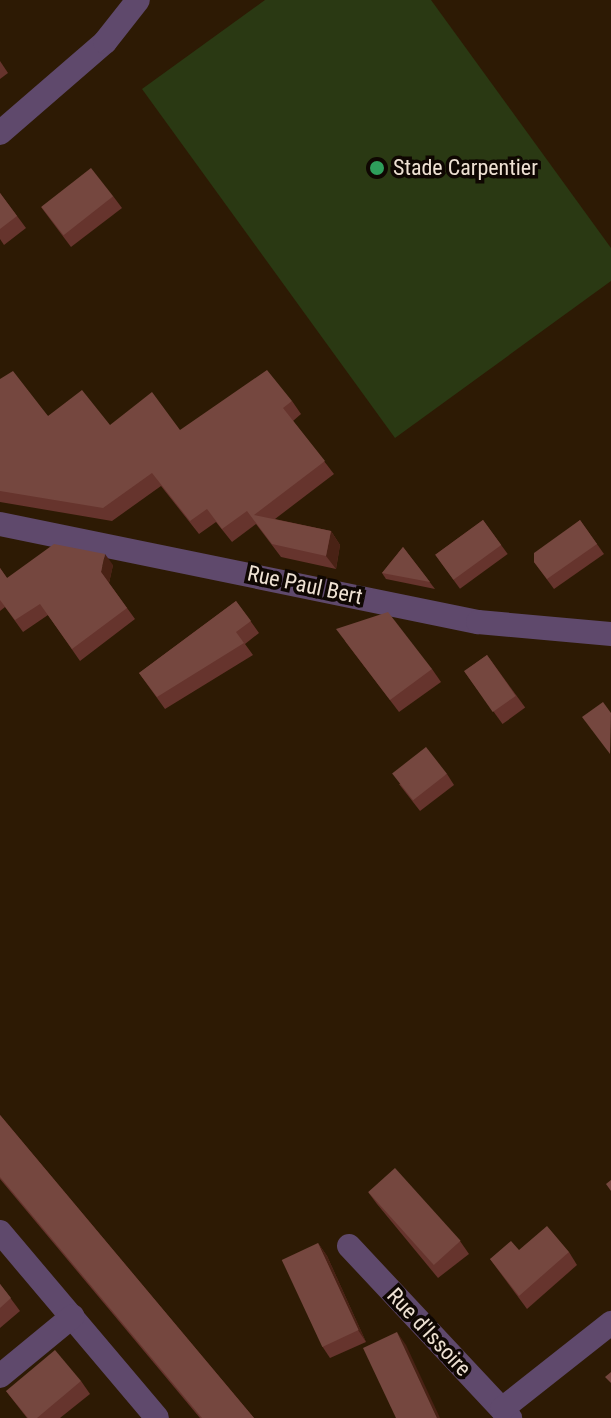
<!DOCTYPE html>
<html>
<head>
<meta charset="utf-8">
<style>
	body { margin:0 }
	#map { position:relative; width:611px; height:1418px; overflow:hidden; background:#2d1a04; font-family:"Roboto Condensed",sans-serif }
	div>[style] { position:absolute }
	.green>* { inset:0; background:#2a3913 }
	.minor>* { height:24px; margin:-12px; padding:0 12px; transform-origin:12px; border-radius:12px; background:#5f496c }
	.wall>* { inset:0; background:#66342d; transform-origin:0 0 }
	.shaded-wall>* { inset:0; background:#492215 }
	.building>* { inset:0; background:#75473f; transform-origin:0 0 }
	.dots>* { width:22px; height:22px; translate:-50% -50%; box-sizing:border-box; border:4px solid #0f0702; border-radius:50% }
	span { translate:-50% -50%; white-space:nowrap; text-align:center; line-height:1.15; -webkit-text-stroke:7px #0f0702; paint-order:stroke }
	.poi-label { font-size:22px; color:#eee1d3 }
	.left { translate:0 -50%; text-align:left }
	.street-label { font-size:22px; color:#eee1d3 }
</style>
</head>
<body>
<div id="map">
	<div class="green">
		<div style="clip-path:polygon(265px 0,431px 0,611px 248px,611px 281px,395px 438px,142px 89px)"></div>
	</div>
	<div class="minor">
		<div style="left:0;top:133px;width:139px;rotate:-40.9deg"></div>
		<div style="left:105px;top:42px;width:53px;rotate:-51.8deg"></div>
		<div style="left:0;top:524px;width:488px;rotate:11.6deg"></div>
		<div style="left:478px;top:622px;width:134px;rotate:5.2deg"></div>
		<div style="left:0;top:1232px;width:243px;rotate:49.8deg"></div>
		<div style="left:349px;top:1246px;width:236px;rotate:46.9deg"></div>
		<div style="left:0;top:1376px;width:94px;rotate:-39.4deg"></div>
		<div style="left:502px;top:1409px;width:139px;rotate:-38.3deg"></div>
	</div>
	<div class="wall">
		<div style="clip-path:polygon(0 61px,8px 73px,0 79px)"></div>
		<div style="clip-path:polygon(0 193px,26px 228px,4px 245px,0 239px)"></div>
		<div style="clip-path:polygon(113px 196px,122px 208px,71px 247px,41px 207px)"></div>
		<div style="clip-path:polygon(0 379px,48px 416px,110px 425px,180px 430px,292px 401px,301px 414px,293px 421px,334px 474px,275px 519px,331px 531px,340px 545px,336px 569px,281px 557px,256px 524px,232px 542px,216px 522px,199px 534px,161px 486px,112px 521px,0 502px)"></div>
		<div style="left:483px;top:520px;width:42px;height:59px;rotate:54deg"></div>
		<div style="clip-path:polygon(580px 520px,604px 554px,554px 589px,534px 562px)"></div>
		<div style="clip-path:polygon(403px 547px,435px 589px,386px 579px,382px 573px)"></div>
		<div style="clip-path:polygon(113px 565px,109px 583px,135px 619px,80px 661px,48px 615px,23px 632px,5px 607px,0 611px,0 568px,7px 578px)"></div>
		<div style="clip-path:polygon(236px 601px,259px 633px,245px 644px,253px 655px,165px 709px,139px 673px)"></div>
		<div style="clip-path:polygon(345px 641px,432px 669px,441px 682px,399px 712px)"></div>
		<div style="left:487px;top:655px;width:65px;height:28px;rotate:54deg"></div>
		<div style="clip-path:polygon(447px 774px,454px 785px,420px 811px,399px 784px)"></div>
		<div style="clip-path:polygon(0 1115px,254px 1418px,200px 1418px,0 1179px)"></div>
		<div style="clip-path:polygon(368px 1192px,460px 1241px,469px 1254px,438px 1278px,377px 1204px)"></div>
		<div style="clip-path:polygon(318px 1243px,327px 1256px,366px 1342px,330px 1358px,322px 1346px)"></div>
		<div style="clip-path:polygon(519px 1250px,569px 1252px,577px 1265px,527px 1309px,490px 1259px)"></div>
		<div style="clip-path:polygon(0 1284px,20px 1311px,0 1328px)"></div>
		<div style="clip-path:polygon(81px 1381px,90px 1394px,60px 1418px,27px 1418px,6px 1391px)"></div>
	</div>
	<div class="shaded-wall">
		<div style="clip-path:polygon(331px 531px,340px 545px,336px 569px,326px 556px)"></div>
		<div style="clip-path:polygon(105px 554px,113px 565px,109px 583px,101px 572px)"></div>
		<div style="clip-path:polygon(318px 1243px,327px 1256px,366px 1342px,358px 1330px)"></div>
		<div style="clip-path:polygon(397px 1332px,406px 1345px,440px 1418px,437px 1418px)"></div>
	</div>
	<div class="building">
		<div style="left:91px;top:168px;width:36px;height:63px;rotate:52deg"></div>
		<div style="clip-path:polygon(0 193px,17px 216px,0 229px)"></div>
		<div style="clip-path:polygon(267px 370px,292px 401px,283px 408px,325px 461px,254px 515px,331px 531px,326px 556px,272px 544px,247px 511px,222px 529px,207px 509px,190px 521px,152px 473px,103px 508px,0 491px,0 379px,13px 371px,48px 416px,82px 390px,110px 425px,152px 392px,180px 430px)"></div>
		<div style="left:483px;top:520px;width:31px;height:59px;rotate:54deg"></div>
		<div style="clip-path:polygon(580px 520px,597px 544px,547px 579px,534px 562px,534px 553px)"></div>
		<div style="clip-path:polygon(54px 544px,105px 554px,101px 572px,127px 608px,72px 649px,40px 604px,15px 620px,0 600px,0 568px,7px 578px)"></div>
		<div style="clip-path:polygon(403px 547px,430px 582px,382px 573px)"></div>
		<div style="clip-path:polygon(236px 601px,251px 621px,236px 632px,244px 643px,157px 697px,139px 673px)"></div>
		<div style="clip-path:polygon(388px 612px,432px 669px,390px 700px,336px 629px)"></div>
		<div style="left:487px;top:655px;width:50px;height:28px;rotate:55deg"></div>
		<div style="clip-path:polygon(603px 702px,611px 713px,610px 754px,582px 717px)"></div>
		<div style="left:426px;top:747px;width:34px;height:43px;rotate:52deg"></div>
		<div style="clip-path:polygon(0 1115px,254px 1418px,202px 1418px,0 1177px)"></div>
		<div style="left:395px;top:1168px;width:98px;height:36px;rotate:48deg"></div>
		<div style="clip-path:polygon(611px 1180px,611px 1191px,606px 1184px)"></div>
		<div style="clip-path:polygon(547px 1226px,569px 1252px,519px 1296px,490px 1259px,511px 1241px,519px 1250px)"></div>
		<div style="left:318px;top:1243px;width:96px;height:40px;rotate:65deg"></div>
		<div style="clip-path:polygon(0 1284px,11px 1298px,0 1308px)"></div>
		<div style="clip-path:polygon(397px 1332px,437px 1418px,396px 1418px,363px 1348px)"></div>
		<div style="clip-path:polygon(55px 1350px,81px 1381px,37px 1418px,28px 1418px,6px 1391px)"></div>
		<div style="clip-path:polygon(611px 1372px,611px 1383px,605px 1377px)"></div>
	</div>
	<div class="dots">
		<div style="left:377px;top:168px;background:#2e9e5b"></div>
	</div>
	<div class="poi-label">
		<span class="left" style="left:393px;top:168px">Stade Carpentier</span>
	</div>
	<div class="street-label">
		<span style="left:305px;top:585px;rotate:12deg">Rue Paul Bert</span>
		<span style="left:429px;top:1332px;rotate:47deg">Rue d'Issoire</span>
	</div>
</div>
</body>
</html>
